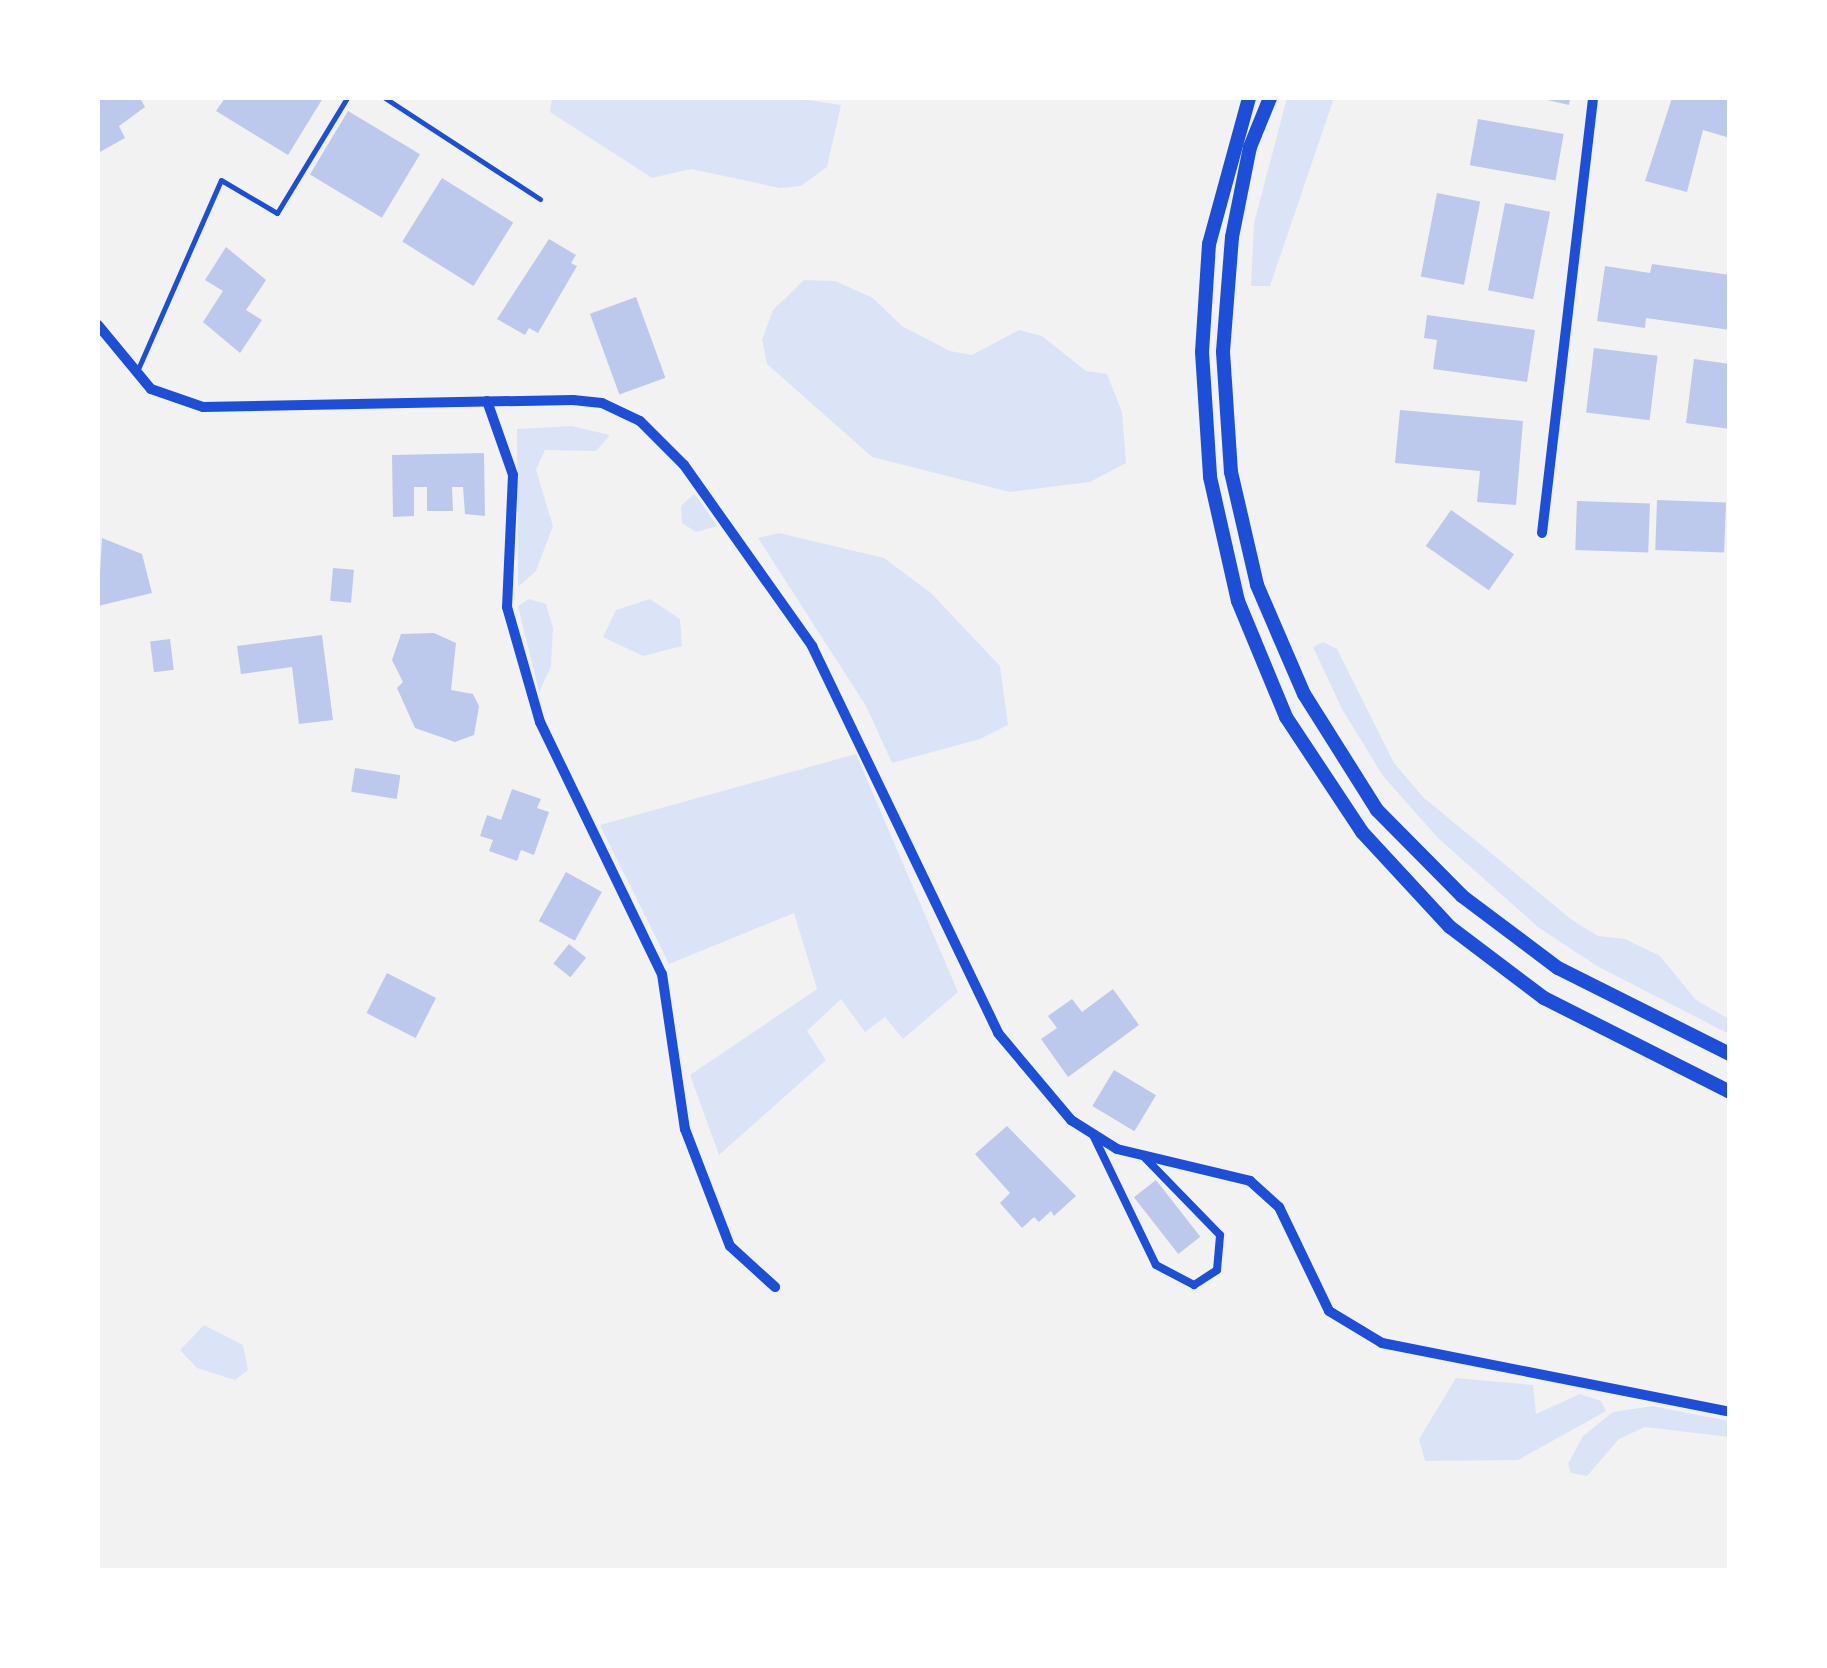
<!DOCTYPE html>
<html>
<head>
<meta charset="utf-8">
<style>
	body { margin:0 }
	#map { position:relative; width:1827px; height:1668px; overflow:hidden; background:#f2f2f2; font-family:"Exo 2",sans-serif }
	div>[style] { position:absolute }
	.green>* { inset:0; background:#dbe4f7 }
	.building>* { inset:0; background:#bdc9ec; transform-origin:0 0 }
	.service>* { height:5px; margin:-2.5px; padding:0 2.5px; transform-origin:2.5px; border-radius:2.5px; background:#1d4ed8 }
	.pedestrian>* { height:8px; margin:-4px; padding:0 4px; transform-origin:4px; border-radius:4px; background:#1d4ed8 }
	.minor>* { height:10px; margin:-5px; padding:0 5px; transform-origin:5px; border-radius:5px; background:#1d4ed8 }
	.secondary>* { height:14px; margin:-7px; padding:0 7px; transform-origin:7px; border-radius:7px; background:#1d4ed8 }
	span { translate:-50% -50%; white-space:nowrap; text-align:center; line-height:1.15; -webkit-text-stroke:10px #fff; paint-order:stroke }
	.frame { position:absolute; inset:0; border:100px solid #fff; pointer-events:none }
</style>
</head>
<body>
<div id="map">
	<div class="green">
		<div style="clip-path:polygon(552px 98px,795px 98px,841px 105px,827px 167px,801px 186px,780px 188px,691px 169px,652px 178px,550px 112px)"></div>
		<div style="clip-path:polygon(1287px 98px,1334px 98px,1270px 286px,1251px 286px,1254px 223px)"></div>
		<div style="clip-path:polygon(804px 280px,835px 281px,873px 298px,902px 326px,950px 351px,972px 355px,1019px 330px,1042px 336px,1086px 371px,1107px 374px,1122px 412px,1126px 463px,1090px 482px,1010px 492px,872px 457px,767px 364px,762px 340px,773px 310px)"></div>
		<div style="clip-path:polygon(572px 426px,610px 435px,596px 451px,545px 450px,536px 470px,553px 526px,536px 571px,518px 587px,517px 429px)"></div>
		<div style="clip-path:polygon(694px 494px,701px 502px,717px 526px,696px 532px,682px 523px,681px 506px)"></div>
		<div style="clip-path:polygon(779px 533px,884px 558px,931px 593px,1000px 666px,1008px 725px,980px 739px,892px 763px,866px 706px,758px 538px)"></div>
		<div style="clip-path:polygon(529px 599px,546px 604px,553px 628px,551px 667px,539px 692px,518px 606px)"></div>
		<div style="clip-path:polygon(650px 599px,680px 619px,682px 646px,643px 656px,603px 637px,616px 610px)"></div>
		<div style="clip-path:polygon(1323px 642px,1337px 649px,1394px 763px,1423px 797px,1572px 920px,1598px 936px,1625px 939px,1660px 956px,1696px 1000px,1729px 1019px,1729px 1034px,1597px 966px,1538px 927px,1438px 838px,1383px 776px,1342px 709px,1313px 647px)"></div>
		<div style="clip-path:polygon(856px 754px,958px 992px,903px 1039px,885px 1017px,865px 1032px,841px 999px,807px 1031px,826px 1060px,719px 1155px,690px 1075px,817px 989px,794px 913px,669px 964px,600px 825px)"></div>
		<div style="clip-path:polygon(204px 1325px,243px 1345px,248px 1370px,235px 1380px,197px 1368px,180px 1350px)"></div>
		<div style="clip-path:polygon(1456px 1378px,1533px 1385px,1536px 1414px,1580px 1394px,1601px 1401px,1606px 1411px,1518px 1460px,1425px 1461px,1419px 1439px)"></div>
		<div style="clip-path:polygon(1652px 1406px,1729px 1421px,1729px 1437px,1645px 1427px,1619px 1439px,1587px 1476px,1571px 1473px,1568px 1464px,1583px 1436px,1613px 1412px)"></div>
	</div>
	<div class="building">
		<div style="clip-path:polygon(98px 98px,140px 98px,145px 107px,119px 126px,125px 138px,98px 153px)"></div>
		<div style="clip-path:polygon(225px 98px,323px 98px,288px 155px,216px 111px)"></div>
		<div style="clip-path:polygon(1539px 98px,1570px 98px,1569px 105px)"></div>
		<div style="clip-path:polygon(1672px 98px,1730px 98px,1730px 138px,1703px 130px,1687px 192px,1645px 181px)"></div>
		<div style="left:348px;top:111px;width:84px;height:74px;rotate:31deg"></div>
		<div style="left:1478px;top:119px;width:87px;height:47px;rotate:10deg"></div>
		<div style="left:442px;top:178px;width:84px;height:75px;rotate:32deg"></div>
		<div style="left:1437px;top:193px;width:44px;height:85px;rotate:11deg"></div>
		<div style="left:1505px;top:203px;width:46px;height:89px;rotate:11deg"></div>
		<div style="clip-path:polygon(549px 239px,576px 255px,571px 263px,577px 266px,538px 333px,529px 328px,525px 335px,497px 319px)"></div>
		<div style="clip-path:polygon(226px 247px,266px 280px,246px 310px,262px 320px,240px 353px,203px 322px,223px 291px,205px 280px)"></div>
		<div style="clip-path:polygon(1652px 264px,1730px 275px,1730px 330px,1646px 318px,1645px 328px,1597px 321px,1605px 266px,1650px 273px)"></div>
		<div style="left:636px;top:297px;width:86px;height:49px;rotate:70deg"></div>
		<div style="clip-path:polygon(1427px 315px,1535px 330px,1527px 382px,1433px 369px,1437px 340px,1424px 338px)"></div>
		<div style="left:1594px;top:348px;width:64px;height:65px;rotate:7deg"></div>
		<div style="clip-path:polygon(1694px 359px,1730px 364px,1730px 429px,1686px 423px)"></div>
		<div style="clip-path:polygon(1400px 410px,1523px 421px,1516px 505px,1477px 502px,1480px 471px,1395px 463px)"></div>
		<div style="clip-path:polygon(484px 453px,485px 516px,465px 514px,463px 487px,452px 487px,453px 511px,427px 511px,427px 487px,414px 487px,414px 516px,393px 517px,392px 455px)"></div>
		<div style="left:1657px;top:500px;width:69px;height:50px;rotate:2deg"></div>
		<div style="left:1577px;top:501px;width:73px;height:49px;rotate:2deg"></div>
		<div style="left:1451px;top:510px;width:77px;height:44px;rotate:35deg"></div>
		<div style="clip-path:polygon(102px 538px,142px 554px,152px 593px,98px 606px)"></div>
		<div style="left:333px;top:568px;width:21px;height:33px;rotate:5deg"></div>
		<div style="clip-path:polygon(434px 633px,456px 643px,451px 690px,473px 694px,479px 706px,474px 735px,455px 742px,415px 728px,397px 688px,403px 682px,392px 660px,401px 634px)"></div>
		<div style="clip-path:polygon(322px 635px,333px 720px,299px 724px,292px 667px,241px 674px,237px 646px)"></div>
		<div style="left:170px;top:639px;width:31px;height:20px;rotate:83deg"></div>
		<div style="left:355px;top:768px;width:46px;height:24px;rotate:9deg"></div>
		<div style="clip-path:polygon(512px 789px,541px 799px,537px 808px,549px 812px,534px 855px,521px 850px,517px 861px,489px 851px,493px 840px,480px 836px,487px 815px,501px 820px)"></div>
		<div style="left:566px;top:872px;width:41px;height:56px;rotate:29deg"></div>
		<div style="left:569px;top:944px;width:22px;height:25px;rotate:39deg"></div>
		<div style="left:387px;top:973px;width:55px;height:45px;rotate:27deg"></div>
		<div style="clip-path:polygon(1113px 989px,1139px 1025px,1068px 1077px,1041px 1039px,1057px 1028px,1048px 1016px,1072px 999px,1082px 1012px)"></div>
		<div style="left:1114px;top:1070px;width:49px;height:42px;rotate:31deg"></div>
		<div style="clip-path:polygon(1007px 1126px,1076px 1196px,1054px 1216px,1051px 1211px,1039px 1222px,1034px 1217px,1022px 1228px,1000px 1203px,1010px 1193px,975px 1154px)"></div>
		<div style="left:1156px;top:1180px;width:72px;height:28px;rotate:52deg"></div>
	</div>
	<div class="service">
		<div style="left:385px;top:98px;width:185px;rotate:33.1deg"></div>
		<div style="left:138px;top:369px;width:206px;rotate:-66.3deg"></div>
		<div style="left:221px;top:180px;width:65px;rotate:30.5deg"></div>
		<div style="left:277px;top:213px;width:135px;rotate:-58.7deg"></div>
	</div>
	<div class="pedestrian">
		<div style="left:1094px;top:1137px;width:142px;rotate:64.2deg"></div>
		<div style="left:1156px;top:1265px;width:43px;rotate:27.8deg"></div>
		<div style="left:1194px;top:1285px;width:27px;rotate:-33deg"></div>
		<div style="left:1217px;top:1270px;width:35px;rotate:-85deg"></div>
		<div style="left:1220px;top:1235px;width:107px;rotate:-134.2deg"></div>
	</div>
	<div class="minor">
		<div style="left:98px;top:325px;width:83px;rotate:50.4deg"></div>
		<div style="left:151px;top:389px;width:55px;rotate:19.1deg"></div>
		<div style="left:203px;top:407px;width:370px;rotate:-1.1deg"></div>
		<div style="left:573px;top:400px;width:29px;rotate:6deg"></div>
		<div style="left:602px;top:403px;width:42px;rotate:25.3deg"></div>
		<div style="left:640px;top:421px;width:62px;rotate:45deg"></div>
		<div style="left:684px;top:465px;width:222px;rotate:54.7deg"></div>
		<div style="left:812px;top:646px;width:429px;rotate:64.3deg"></div>
		<div style="left:998px;top:1033px;width:114px;rotate:50deg"></div>
		<div style="left:1071px;top:1120px;width:54px;rotate:32.2deg"></div>
		<div style="left:1117px;top:1149px;width:137px;rotate:13.5deg"></div>
		<div style="left:1250px;top:1181px;width:39px;rotate:42deg"></div>
		<div style="left:1279px;top:1207px;width:115px;rotate:64.3deg"></div>
		<div style="left:1329px;top:1311px;width:62px;rotate:31.1deg"></div>
		<div style="left:1382px;top:1343px;width:355px;rotate:11.2deg"></div>
		<div style="left:487px;top:401px;width:78px;rotate:70.6deg"></div>
		<div style="left:513px;top:475px;width:132px;rotate:92.6deg"></div>
		<div style="left:507px;top:607px;width:120px;rotate:74deg"></div>
		<div style="left:540px;top:722px;width:280px;rotate:64.2deg"></div>
		<div style="left:662px;top:974px;width:157px;rotate:81.6deg"></div>
		<div style="left:685px;top:1129px;width:125px;rotate:69deg"></div>
		<div style="left:730px;top:1246px;width:61px;rotate:42.3deg"></div>
		<div style="left:1542px;top:533px;width:438px;rotate:-83.3deg"></div>
	</div>
	<div class="secondary">
		<div style="left:1249px;top:98px;width:151px;rotate:105.3deg"></div>
		<div style="left:1209px;top:244px;width:108px;rotate:93.7deg"></div>
		<div style="left:1202px;top:352px;width:125px;rotate:86.3deg"></div>
		<div style="left:1210px;top:477px;width:127px;rotate:77.3deg"></div>
		<div style="left:1238px;top:601px;width:126px;rotate:67.5deg"></div>
		<div style="left:1286px;top:717px;width:138px;rotate:56.5deg"></div>
		<div style="left:1362px;top:832px;width:129px;rotate:47.2deg"></div>
		<div style="left:1450px;top:927px;width:118px;rotate:37.1deg"></div>
		<div style="left:1544px;top:998px;width:208px;rotate:26.8deg"></div>
		<div style="left:1270px;top:98px;width:53px;rotate:112.2deg"></div>
		<div style="left:1250px;top:147px;width:92px;rotate:101.3deg"></div>
		<div style="left:1232px;top:237px;width:115px;rotate:94.5deg"></div>
		<div style="left:1223px;top:352px;width:120px;rotate:86.2deg"></div>
		<div style="left:1231px;top:472px;width:116px;rotate:77deg"></div>
		<div style="left:1257px;top:585px;width:119px;rotate:66.7deg"></div>
		<div style="left:1304px;top:694px;width:137px;rotate:57.8deg"></div>
		<div style="left:1377px;top:810px;width:121px;rotate:45.3deg"></div>
		<div style="left:1462px;top:896px;width:120px;rotate:36.9deg"></div>
		<div style="left:1558px;top:968px;width:192px;rotate:26.6deg"></div>
	</div>
	<div class="frame"></div>
</div>
</body>
</html>
